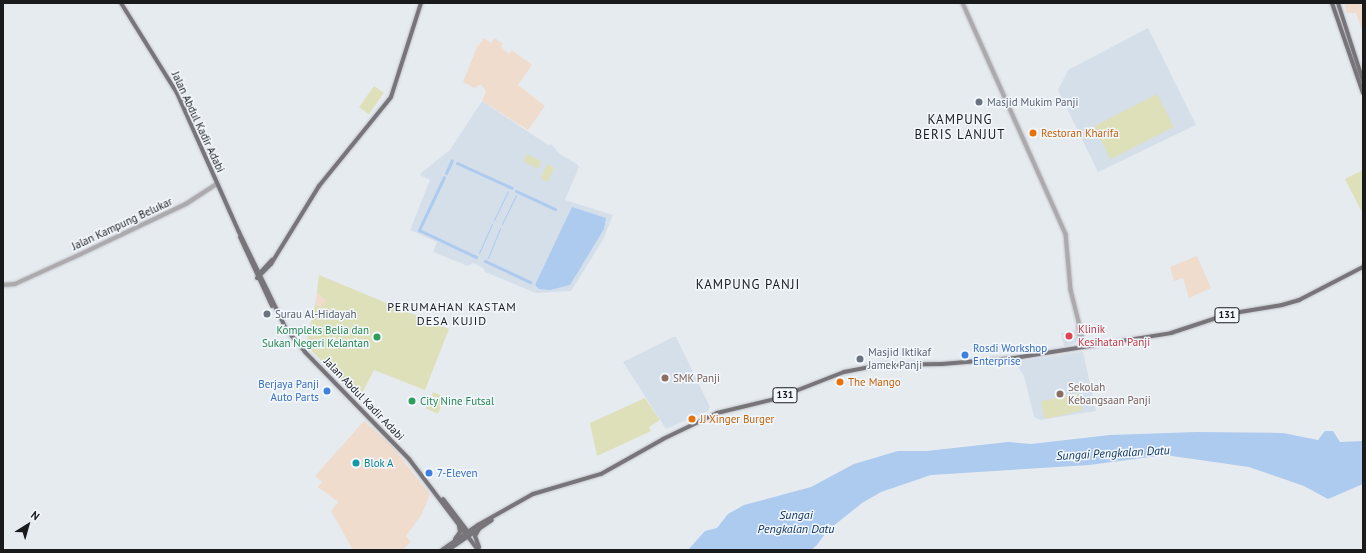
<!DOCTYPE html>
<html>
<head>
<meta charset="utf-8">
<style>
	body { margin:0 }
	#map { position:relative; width:1366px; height:553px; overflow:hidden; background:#e6ebf0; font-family:"PT Sans",sans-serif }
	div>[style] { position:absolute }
	.industrial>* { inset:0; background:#f0dccd }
	.built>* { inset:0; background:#d5dfea }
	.green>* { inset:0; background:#dde0b9; transform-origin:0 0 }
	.water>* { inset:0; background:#adcaef }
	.stream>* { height:1px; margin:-0.5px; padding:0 0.5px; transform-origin:0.5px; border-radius:0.5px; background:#adcaef }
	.canal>* { height:3px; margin:-1.5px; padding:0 1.5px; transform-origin:1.5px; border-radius:1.5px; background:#adcaef }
	.roads { filter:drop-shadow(0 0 1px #c1c5ca) drop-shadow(0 0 1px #c1c5ca) }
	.minor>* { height:3.5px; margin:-1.75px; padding:0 1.75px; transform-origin:1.75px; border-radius:1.75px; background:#acaaad }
	.major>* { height:4px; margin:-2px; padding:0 2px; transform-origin:2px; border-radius:2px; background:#777579 }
	.dots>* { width:11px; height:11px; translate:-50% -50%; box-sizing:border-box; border:2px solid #f3f8fe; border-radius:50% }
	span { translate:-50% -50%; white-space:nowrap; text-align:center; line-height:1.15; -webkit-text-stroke:3px #f3f8fe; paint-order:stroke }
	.shield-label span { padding:1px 3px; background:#f3f8fe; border:1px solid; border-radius:3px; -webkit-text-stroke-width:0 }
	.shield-label { font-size:10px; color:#181a1c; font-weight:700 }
	.worship-label { font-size:11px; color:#5b616d }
	.left { translate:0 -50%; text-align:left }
	.street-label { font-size:11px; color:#181a1c }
	.food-label { font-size:11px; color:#c56008 }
	.health-label { font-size:11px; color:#be3a42 }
	.leisure-label { font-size:11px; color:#27864d }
	.right { translate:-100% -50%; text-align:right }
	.shop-label { font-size:11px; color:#366cbe }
	.education-label { font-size:11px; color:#785e54 }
	.culture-label { font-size:11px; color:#0d838f }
	.neighbourhood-label { font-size:12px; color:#181a1c; letter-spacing:1px }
	.water-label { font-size:12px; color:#0d3461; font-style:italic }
	.quarter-label { font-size:13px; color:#181a1c; letter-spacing:1px }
	.frame { position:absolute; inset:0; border:4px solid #181a1c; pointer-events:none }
	.north { position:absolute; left:8px; top:505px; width:40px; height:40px; -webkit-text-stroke:3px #f3f8fe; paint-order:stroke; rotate:37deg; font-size:11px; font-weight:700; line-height:16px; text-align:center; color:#181a1c }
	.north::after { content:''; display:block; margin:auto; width:14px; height:18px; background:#181a1c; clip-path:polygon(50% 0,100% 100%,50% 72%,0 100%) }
</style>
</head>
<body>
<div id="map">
	<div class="industrial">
		<div style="clip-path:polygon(1344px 3px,1363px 3px,1363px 34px,1356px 13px,1347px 13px)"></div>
		<div style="clip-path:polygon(484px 38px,491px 43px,495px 38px,503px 44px,501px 47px,509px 54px,512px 50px,532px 65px,518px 85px,545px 106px,528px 130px,482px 101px,486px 91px,481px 84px,475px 88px,463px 82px,477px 47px)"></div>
		<div style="clip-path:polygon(1197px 256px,1211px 288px,1189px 298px,1183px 278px,1174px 281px,1170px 267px)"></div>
		<div style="clip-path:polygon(317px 293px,327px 300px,321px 308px,315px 304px)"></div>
		<div style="clip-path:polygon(364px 421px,391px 445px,430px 494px,422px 514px,406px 536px,411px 542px,402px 550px,353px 550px,331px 511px,338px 502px,318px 487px,322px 482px,315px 476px)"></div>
	</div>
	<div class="built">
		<div style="clip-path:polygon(1148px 28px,1196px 125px,1098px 172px,1058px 90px,1068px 70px)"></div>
		<div style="clip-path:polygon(482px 101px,548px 145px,551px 144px,560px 154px,577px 164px,579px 167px,565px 200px,613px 215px,603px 240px,571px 291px,536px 293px,485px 272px,483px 268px,473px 263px,468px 266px,433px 252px,437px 242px,410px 230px,430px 180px,420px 175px,422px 172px,450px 150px)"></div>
		<div style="clip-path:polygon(1075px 330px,1077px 340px,1074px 344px,1064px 346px,1061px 333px)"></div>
		<div style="clip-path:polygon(673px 337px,676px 337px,710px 407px,708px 411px,666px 429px,623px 362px)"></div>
		<div style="clip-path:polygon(1083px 352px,1096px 411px,1040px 420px,1034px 417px,1024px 376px,1015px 362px)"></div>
	</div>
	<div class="green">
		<div style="left:374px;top:86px;width:12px;height:26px;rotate:35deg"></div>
		<div style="left:1157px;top:94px;width:37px;height:71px;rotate:63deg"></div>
		<div style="left:527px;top:154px;width:16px;height:8px;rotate:27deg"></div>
		<div style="left:547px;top:164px;width:8px;height:16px;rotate:23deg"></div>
		<div style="clip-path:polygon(1363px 170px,1363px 214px,1345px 179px)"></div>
		<div style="clip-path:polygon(319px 275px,449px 329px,425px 390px,374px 370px,359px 399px,306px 345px,315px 304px,321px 307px,326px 300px,317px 293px)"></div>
		<div style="left:433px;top:392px;width:13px;height:18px;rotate:23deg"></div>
		<div style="left:1078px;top:393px;width:18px;height:38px;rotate:77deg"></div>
		<div style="clip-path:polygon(645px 398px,660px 420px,649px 427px,651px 431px,597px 456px,590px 423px)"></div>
	</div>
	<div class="water">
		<div style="clip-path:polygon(572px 207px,606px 218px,604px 229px,570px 285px,550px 290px,539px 289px,535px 285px)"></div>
		<div style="clip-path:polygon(1325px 431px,1333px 431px,1340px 442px,1363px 441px,1363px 484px,1328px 499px,1304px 486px,1249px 467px,1165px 455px,1089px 465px,931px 475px,881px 492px,862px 503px,827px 531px,817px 545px,811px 550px,688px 550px,705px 531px,717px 528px,728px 514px,744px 505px,811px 487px,854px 464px,898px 451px,927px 451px,1008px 442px,1031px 444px,1110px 435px,1197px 432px,1283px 433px,1318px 440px)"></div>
	</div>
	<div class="stream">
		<div style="left:508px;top:188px;width:1px;rotate:-45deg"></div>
		<div style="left:494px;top:220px;width:32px;rotate:-64deg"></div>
		<div style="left:502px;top:224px;width:32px;rotate:-64deg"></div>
		<div style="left:479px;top:253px;width:32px;rotate:-66deg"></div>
		<div style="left:488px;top:258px;width:32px;rotate:-68deg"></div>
		<div style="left:487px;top:261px;width:1px;rotate:-90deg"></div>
	</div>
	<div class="canal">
		<div style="left:457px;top:163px;width:60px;rotate:24.4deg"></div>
		<div style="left:446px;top:173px;width:14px;rotate:-65deg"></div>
		<div style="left:444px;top:177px;width:59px;rotate:115.3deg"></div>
		<div style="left:419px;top:230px;width:63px;rotate:25.3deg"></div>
		<div style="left:516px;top:191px;width:43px;rotate:24.8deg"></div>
		<div style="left:485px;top:261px;width:50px;rotate:25deg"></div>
	</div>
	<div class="roads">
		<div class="minor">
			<div style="left:963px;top:3px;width:253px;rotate:66deg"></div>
			<div style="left:1066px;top:234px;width:56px;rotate:84.9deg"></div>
			<div style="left:1071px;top:290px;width:58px;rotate:76deg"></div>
			<div style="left:3px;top:285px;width:12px;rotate:-5deg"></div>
			<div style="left:15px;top:284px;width:72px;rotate:-24.4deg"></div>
			<div style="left:81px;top:254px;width:116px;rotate:-25.5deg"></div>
			<div style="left:186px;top:204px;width:37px;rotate:-33deg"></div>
			<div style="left:1079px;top:327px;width:20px;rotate:84deg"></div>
		</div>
		<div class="major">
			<div style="left:121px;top:3px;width:106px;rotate:58.1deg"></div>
			<div style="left:177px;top:93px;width:152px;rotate:66deg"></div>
			<div style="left:239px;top:232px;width:108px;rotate:64.1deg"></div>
			<div style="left:286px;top:329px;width:30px;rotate:50deg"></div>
			<div style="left:305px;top:352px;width:149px;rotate:45.8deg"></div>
			<div style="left:409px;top:459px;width:114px;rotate:52.8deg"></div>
			<div style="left:1332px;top:3px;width:95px;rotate:71deg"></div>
			<div style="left:1338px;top:3px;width:82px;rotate:72.2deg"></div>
			<div style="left:240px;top:237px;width:76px;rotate:65.1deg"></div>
			<div style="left:258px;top:275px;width:21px;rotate:-47deg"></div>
			<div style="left:257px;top:278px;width:20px;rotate:-45deg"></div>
			<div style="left:271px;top:264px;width:92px;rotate:-58.4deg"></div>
			<div style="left:319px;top:186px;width:114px;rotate:-51deg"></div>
			<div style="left:391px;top:97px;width:99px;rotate:-72.3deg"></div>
			<div style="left:443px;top:499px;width:43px;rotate:52.6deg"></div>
			<div style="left:479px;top:529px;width:8px;rotate:120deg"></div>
			<div style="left:475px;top:536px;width:12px;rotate:70deg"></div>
			<div style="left:455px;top:539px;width:9px;rotate:-54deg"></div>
			<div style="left:460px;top:532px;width:6px;rotate:-99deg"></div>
			<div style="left:442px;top:550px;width:44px;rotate:-34.8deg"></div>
			<div style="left:478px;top:525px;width:63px;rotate:-29.4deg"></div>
			<div style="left:533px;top:494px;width:71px;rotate:-16.4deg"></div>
			<div style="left:601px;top:474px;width:71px;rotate:-29.4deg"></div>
			<div style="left:663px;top:439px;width:60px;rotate:-25.7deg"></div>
			<div style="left:717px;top:413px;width:60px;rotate:-13.6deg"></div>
			<div style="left:775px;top:399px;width:74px;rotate:-21.4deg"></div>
			<div style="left:844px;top:372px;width:36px;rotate:-11deg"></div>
			<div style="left:879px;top:365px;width:63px;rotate:-0.9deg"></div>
			<div style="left:942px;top:364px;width:72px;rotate:-4.8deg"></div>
			<div style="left:1014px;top:358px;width:159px;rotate:-9deg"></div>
			<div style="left:1171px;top:333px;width:60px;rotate:-18.4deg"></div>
			<div style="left:1228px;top:314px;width:55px;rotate:-9.5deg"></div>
			<div style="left:1282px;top:305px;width:18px;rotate:-16deg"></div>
			<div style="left:1299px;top:300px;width:72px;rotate:-27.3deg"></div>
			<div style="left:448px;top:550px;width:53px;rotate:-34.3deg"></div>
		</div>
	</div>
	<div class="dots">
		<div style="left:979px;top:102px;background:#6b7280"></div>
		<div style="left:1033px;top:133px;background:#e8710a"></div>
		<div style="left:267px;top:314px;background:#6b7280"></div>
		<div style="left:1069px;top:336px;background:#e0444e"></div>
		<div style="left:377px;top:337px;background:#2e9e5b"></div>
		<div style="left:965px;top:355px;background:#3f7fe0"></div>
		<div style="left:860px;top:359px;background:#6b7280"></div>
		<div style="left:665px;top:378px;background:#8d6e63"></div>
		<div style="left:840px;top:382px;background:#e8710a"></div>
		<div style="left:327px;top:391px;background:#3f7fe0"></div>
		<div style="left:1060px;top:394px;background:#8d6e63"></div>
		<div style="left:412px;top:401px;background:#2e9e5b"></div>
		<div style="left:692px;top:419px;background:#e8710a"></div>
		<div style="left:356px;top:463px;background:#0f9aa8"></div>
		<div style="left:429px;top:473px;background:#3f7fe0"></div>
	</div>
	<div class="shield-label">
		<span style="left:1227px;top:315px">131</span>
		<span style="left:785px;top:395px">131</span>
	</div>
	<div class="worship-label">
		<span class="left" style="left:987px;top:102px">Masjid Mukim Panji</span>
		<span class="left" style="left:275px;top:314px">Surau Al-Hidayah</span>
		<span class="left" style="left:868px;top:359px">Masjid Iktikaf<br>Jamek Panji</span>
	</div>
	<div class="street-label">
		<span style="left:198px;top:122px;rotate:65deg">Jalan Abdul Kadir Adabi</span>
		<span style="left:122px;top:224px;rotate:-25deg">Jalan Kampung Belukar</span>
		<span style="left:364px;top:399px;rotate:46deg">Jalan Abdul Kadir Adabi</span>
	</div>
	<div class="food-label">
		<span class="left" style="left:1041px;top:133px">Restoran Kharifa</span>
		<span class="left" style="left:848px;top:382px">The Mango</span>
		<span class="left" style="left:700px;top:419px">JJ Xinger Burger</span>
	</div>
	<div class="health-label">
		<span class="left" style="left:1078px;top:336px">Klinik<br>Kesihatan Panji</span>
	</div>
	<div class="leisure-label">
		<span class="right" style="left:369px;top:337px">Kompleks Belia dan<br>Sukan Negeri Kelantan</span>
		<span class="left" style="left:420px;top:401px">City Nine Futsal</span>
	</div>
	<div class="shop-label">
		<span class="left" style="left:973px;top:355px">Rosdi Workshop<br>Enterprise</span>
		<span class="right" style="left:319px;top:391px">Berjaya Panji<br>Auto Parts</span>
		<span class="left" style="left:437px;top:473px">7-Eleven</span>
	</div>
	<div class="education-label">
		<span class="left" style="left:673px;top:378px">SMK Panji</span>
		<span class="left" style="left:1068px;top:394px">Sekolah<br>Kebangsaan Panji</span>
	</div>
	<div class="culture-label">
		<span class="left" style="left:364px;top:463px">Blok A</span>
	</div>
	<div class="neighbourhood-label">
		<span style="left:452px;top:314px">PERUMAHAN KASTAM<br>DESA KUJID</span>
	</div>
	<div class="water-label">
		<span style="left:1113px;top:453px;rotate:-3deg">Sungai Pengkalan Datu</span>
		<span style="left:796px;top:522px">Sungai<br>Pengkalan Datu</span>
	</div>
	<div class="quarter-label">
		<span style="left:960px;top:128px">KAMPUNG<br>BERIS LANJUT</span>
		<span style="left:748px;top:285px">KAMPUNG PANJI</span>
	</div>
	<div class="frame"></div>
	<div class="north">N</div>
</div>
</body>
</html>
